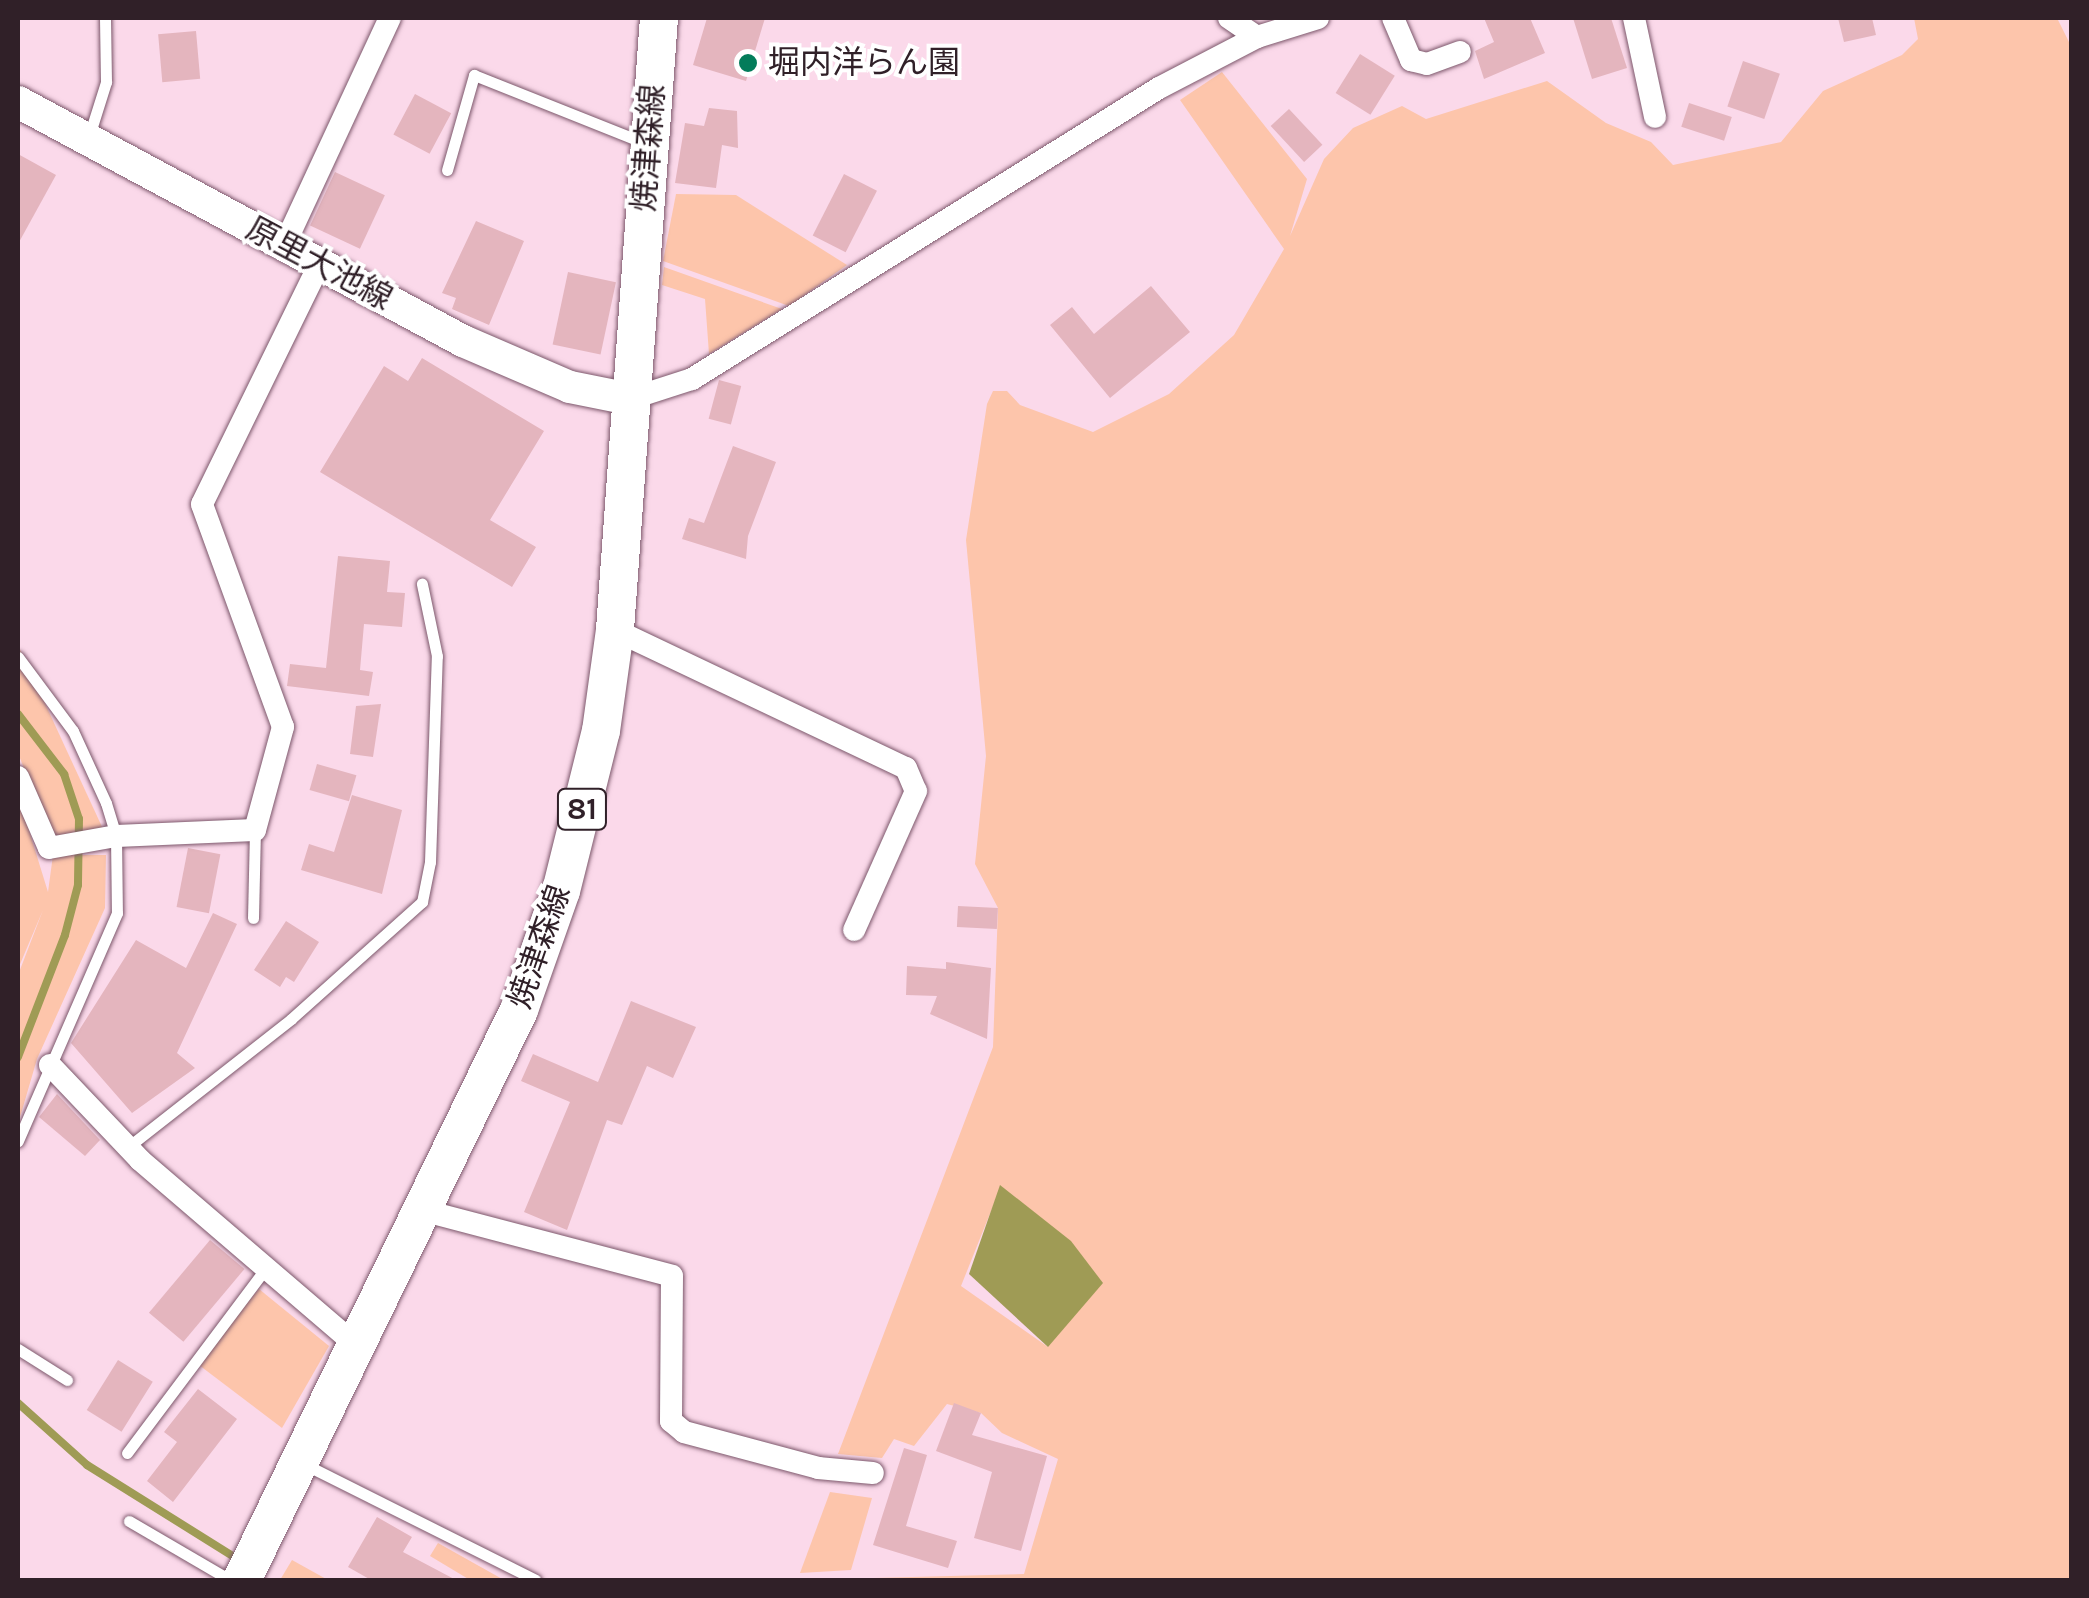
<!DOCTYPE html>
<html>
<head>
<meta charset="utf-8">
<style>
	body { margin:0 }
	#map { position:relative; width:2089px; height:1598px; overflow:hidden; background:#fbd9ea; font-family:Karla,"Noto Sans JP",sans-serif }
	div>[style] { position:absolute }
	.green>* { inset:0; background:#fdc5ab }
	.water>* { inset:0; background:#9f9b55 }
	.stream>* { height:8px; margin:-4px; padding:0 4px; transform-origin:4px; border-radius:4px; background:#9f9b55 }
	.building>* { inset:0; background:#e4b5be; transform-origin:0 0 }
	.roads { filter:drop-shadow(0 0 2px #7c576b) drop-shadow(0 0 2px #7c576b) }
	.service>* { height:11px; margin:-5.5px; padding:0 5.5px; transform-origin:5.5px; border-radius:5.5px; background:#fff }
	.minor>* { height:22px; margin:-11px; padding:0 11px; transform-origin:11px; border-radius:11px; background:#fff }
	.secondary>* { height:32px; margin:-16px; padding:0 16px; transform-origin:16px; border-radius:16px; background:#fff }
	.primary>* { height:38px; margin:-19px; padding:0 19px; transform-origin:19px; border-radius:19px; background:#fff }
	.dots>* { width:28px; height:28px; translate:-50% -50%; box-sizing:border-box; border:5px solid #fff; border-radius:50% }
	span { translate:-50% -50%; white-space:nowrap; text-align:center; line-height:1.15; -webkit-text-stroke:8px #fff; paint-order:stroke }
	.shield-label span { padding:2px 8px; background:#fff; border:2px solid; border-radius:8px; -webkit-text-stroke-width:0 }
	.shield-label { font-size:30px; color:#302028; font-weight:700 }
	.poi-label { font-size:32px; color:#302028 }
	.left { translate:0 -50%; text-align:left }
	.street-label { font-size:32px; color:#302028 }
	.frame { position:absolute; inset:0; border:20px solid #302028; pointer-events:none }
</style>
</head>
<body>
<div id="map">
	<div class="green">
		<div style="clip-path:polygon(evenodd,1914px 18px,2057px 18px,2072px 48px,2071px 1580px,796px 1580px,1024px 1574px,1058px 1459px,1002px 1433px,981px 1413px,947px 1404px,914px 1446px,894px 1439px,882px 1458px,838px 1454px,993px 1047px,998px 908px,975px 864px,986px 756px,966px 540px,987px 404px,993px 391px,1007px 391px,1020px 405px,1093px 432px,1169px 394px,1234px 335px,1284px 249px,1180px 100px,1222px 72px,1307px 179px,1290px 236px,1324px 159px,1353px 128px,1402px 106px,1426px 119px,1547px 81px,1606px 123px,1651px 142px,1673px 165px,1781px 142px,1823px 91px,1902px 55px,1918px 39px,1914px 18px,1001px 1186px,1048px 1347px,961px 1286px,1001px 1186px)"></div>
		<div style="clip-path:polygon(676px 194px,736px 195px,847px 265px,789px 306px,663px 261px)"></div>
		<div style="clip-path:polygon(664px 267px,782px 309px,709px 354px,705px 299px,662px 285px)"></div>
		<div style="clip-path:polygon(18px 645px,103px 829px,52px 840px,18px 753px)"></div>
		<div style="clip-path:polygon(18px 795px,48px 892px,53px 855px,106px 855px,105px 908px,37px 1059px,18px 1124px,18px 975px,43px 910px,18px 969px)"></div>
		<div style="clip-path:polygon(259px 1289px,329px 1346px,282px 1428px,195px 1362px)"></div>
		<div style="clip-path:polygon(830px 1492px,872px 1498px,851px 1570px,800px 1573px)"></div>
		<div style="clip-path:polygon(438px 1543px,504px 1580px,470px 1580px,430px 1556px)"></div>
		<div style="clip-path:polygon(292px 1560px,328px 1580px,280px 1580px)"></div>
	</div>
	<div class="water">
		<div style="clip-path:polygon(1000px 1185px,1071px 1241px,1103px 1283px,1048px 1347px,969px 1274px)"></div>
	</div>
	<div class="stream">
		<div style="left:18px;top:714px;width:76px;rotate:52.5deg"></div>
		<div style="left:64px;top:774px;width:47px;rotate:71.6deg"></div>
		<div style="left:79px;top:819px;width:66px;rotate:90.9deg"></div>
		<div style="left:78px;top:885px;width:52px;rotate:104.6deg"></div>
		<div style="left:65px;top:935px;width:131px;rotate:111.1deg"></div>
		<div style="left:18px;top:1403px;width:93px;rotate:41.9deg"></div>
		<div style="left:87px;top:1465px;width:179px;rotate:32deg"></div>
	</div>
	<div class="building">
		<div style="clip-path:polygon(707px 18px,765px 18px,746px 81px,693px 65px)"></div>
		<div style="clip-path:polygon(1484px 18px,1530px 18px,1545px 53px,1484px 79px,1475px 51px,1494px 42px)"></div>
		<div style="clip-path:polygon(1573px 18px,1611px 18px,1627px 68px,1592px 79px)"></div>
		<div style="clip-path:polygon(1838px 18px,1872px 18px,1876px 35px,1844px 42px)"></div>
		<div style="left:196px;top:31px;width:48px;height:38px;rotate:85deg"></div>
		<div style="left:1360px;top:54px;width:41px;height:46px;rotate:32deg"></div>
		<div style="left:1743px;top:61px;width:39px;height:48px;rotate:19deg"></div>
		<div style="left:415px;top:94px;width:41px;height:46px;rotate:28deg"></div>
		<div style="left:1689px;top:103px;width:45px;height:25px;rotate:18deg"></div>
		<div style="clip-path:polygon(709px 108px,737px 111px,738px 148px,722px 145px,716px 188px,675px 183px,685px 123px,704px 126px)"></div>
		<div style="left:1289px;top:109px;width:49px;height:25px;rotate:47deg"></div>
		<div style="clip-path:polygon(18px 154px,56px 175px,18px 244px)"></div>
		<div style="left:335px;top:172px;width:55px;height:59px;rotate:25deg"></div>
		<div style="left:844px;top:174px;width:37px;height:69px;rotate:27deg"></div>
		<div style="clip-path:polygon(476px 221px,524px 241px,489px 325px,452px 309px,456px 298px,442px 293px)"></div>
		<div style="left:568px;top:272px;width:49px;height:74px;rotate:12deg"></div>
		<div style="clip-path:polygon(1151px 286px,1190px 332px,1110px 398px,1050px 325px,1072px 307px,1094px 334px)"></div>
		<div style="clip-path:polygon(422px 358px,544px 431px,490px 520px,536px 547px,512px 587px,320px 472px,384px 366px,408px 381px)"></div>
		<div style="left:719px;top:380px;width:23px;height:40px;rotate:15deg"></div>
		<div style="clip-path:polygon(733px 446px,776px 462px,748px 536px,746px 559px,682px 539px,689px 518px,704px 523px)"></div>
		<div style="clip-path:polygon(338px 556px,390px 561px,387px 592px,405px 593px,402px 627px,364px 624px,360px 670px,373px 672px,369px 696px,287px 686px,290px 664px,326px 668px)"></div>
		<div style="clip-path:polygon(381px 704px,373px 757px,350px 754px,356px 706px)"></div>
		<div style="left:317px;top:764px;width:41px;height:27px;rotate:16deg"></div>
		<div style="clip-path:polygon(352px 795px,402px 810px,382px 894px,301px 870px,309px 844px,334px 852px)"></div>
		<div style="left:188px;top:848px;width:33px;height:60px;rotate:11deg"></div>
		<div style="left:958px;top:906px;width:40px;height:21px;rotate:3deg"></div>
		<div style="clip-path:polygon(213px 913px,237px 924px,177px 1053px,195px 1068px,132px 1113px,71px 1043px,136px 940px,186px 968px)"></div>
		<div style="clip-path:polygon(286px 921px,319px 942px,294px 982px,286px 977px,280px 987px,254px 970px)"></div>
		<div style="clip-path:polygon(946px 962px,991px 968px,987px 1039px,930px 1014px,937px 996px,906px 995px,907px 966px,946px 969px)"></div>
		<div style="clip-path:polygon(631px 1001px,696px 1027px,673px 1078px,647px 1066px,622px 1125px,607px 1120px,567px 1230px,524px 1212px,570px 1102px,521px 1081px,533px 1054px,598px 1082px)"></div>
		<div style="clip-path:polygon(57px 1094px,100px 1140px,85px 1156px,39px 1117px)"></div>
		<div style="left:210px;top:1240px;width:45px;height:95px;rotate:40deg"></div>
		<div style="left:118px;top:1360px;width:41px;height:59px;rotate:32deg"></div>
		<div style="clip-path:polygon(198px 1389px,237px 1419px,173px 1502px,147px 1481px,177px 1442px,164px 1432px)"></div>
		<div style="clip-path:polygon(954px 1403px,981px 1413px,972px 1435px,1047px 1456px,1021px 1551px,974px 1538px,992px 1472px,936px 1451px)"></div>
		<div style="clip-path:polygon(904px 1448px,927px 1455px,906px 1526px,957px 1541px,948px 1568px,873px 1545px)"></div>
		<div style="clip-path:polygon(377px 1517px,412px 1537px,403px 1552px,456px 1580px,371px 1580px,348px 1567px)"></div>
	</div>
	<div class="roads">
		<div class="service">
			<div style="left:89px;top:136px;width:57px;rotate:-72.5deg"></div>
			<div style="left:106px;top:82px;width:64px;rotate:-90.9deg"></div>
			<div style="left:447px;top:170px;width:99px;rotate:-74.1deg"></div>
			<div style="left:474px;top:75px;width:184px;rotate:21.7deg"></div>
			<div style="left:18px;top:657px;width:92px;rotate:53.4deg"></div>
			<div style="left:73px;top:731px;width:79px;rotate:65.4deg"></div>
			<div style="left:106px;top:803px;width:34px;rotate:73deg"></div>
			<div style="left:116px;top:836px;width:77px;rotate:89.3deg"></div>
			<div style="left:117px;top:913px;width:249px;rotate:113.5deg"></div>
			<div style="left:253px;top:918px;width:88px;rotate:-88.7deg"></div>
			<div style="left:128px;top:1147px;width:207px;rotate:-38.1deg"></div>
			<div style="left:291px;top:1019px;width:176px;rotate:-41.8deg"></div>
			<div style="left:422px;top:902px;width:41px;rotate:-78.7deg"></div>
			<div style="left:430px;top:862px;width:206px;rotate:-88.1deg"></div>
			<div style="left:437px;top:656px;width:74px;rotate:-101.8deg"></div>
			<div style="left:18px;top:1349px;width:58px;rotate:32.3deg"></div>
			<div style="left:127px;top:1453px;width:231px;rotate:-53.1deg"></div>
			<div style="left:304px;top:1464px;width:259px;rotate:26.6deg"></div>
			<div style="left:129px;top:1521px;width:117px;rotate:30.3deg"></div>
		</div>
		<div class="minor">
			<div style="left:1229px;top:18px;width:34px;rotate:34deg"></div>
			<div style="left:1393px;top:18px;width:46px;rotate:66.8deg"></div>
			<div style="left:1411px;top:60px;width:16px;rotate:14deg"></div>
			<div style="left:1427px;top:64px;width:35px;rotate:-20deg"></div>
			<div style="left:1634px;top:18px;width:101px;rotate:78deg"></div>
			<div style="left:284px;top:246px;width:251px;rotate:-65.1deg"></div>
			<div style="left:630px;top:399px;width:65px;rotate:-17.9deg"></div>
			<div style="left:692px;top:379px;width:550px;rotate:-31.93deg"></div>
			<div style="left:1159px;top:88px;width:110px;rotate:-27.5deg"></div>
			<div style="left:1257px;top:37px;width:64px;rotate:-17.3deg"></div>
			<div style="left:615px;top:630px;width:322px;rotate:25.4deg"></div>
			<div style="left:906px;top:768px;width:25px;rotate:67deg"></div>
			<div style="left:916px;top:791px;width:152px;rotate:114deg"></div>
			<div style="left:18px;top:777px;width:77px;rotate:66.4deg"></div>
			<div style="left:49px;top:848px;width:68px;rotate:-10.2deg"></div>
			<div style="left:116px;top:836px;width:139px;rotate:-2.5deg"></div>
			<div style="left:255px;top:830px;width:107px;rotate:-74.8deg"></div>
			<div style="left:283px;top:727px;width:237px;rotate:-110deg"></div>
			<div style="left:202px;top:504px;width:266px;rotate:-63.9deg"></div>
			<div style="left:50px;top:1065px;width:131px;rotate:46.5deg"></div>
			<div style="left:140px;top:1160px;width:287px;rotate:40.6deg"></div>
			<div style="left:425px;top:1211px;width:255px;rotate:14.7deg"></div>
			<div style="left:672px;top:1276px;width:145px;rotate:90.4deg"></div>
			<div style="left:671px;top:1421px;width:17px;rotate:40deg"></div>
			<div style="left:684px;top:1432px;width:139px;rotate:15deg"></div>
			<div style="left:818px;top:1468px;width:55px;rotate:5.2deg"></div>
		</div>
		<div class="secondary">
			<div style="left:18px;top:102px;width:505px;rotate:28.24deg"></div>
			<div style="left:463px;top:341px;width:116px;rotate:23.3deg"></div>
			<div style="left:570px;top:387px;width:61px;rotate:11.3deg"></div>
		</div>
		<div class="primary">
			<div style="left:242px;top:1580px;width:634px;rotate:-64.08deg"></div>
			<div style="left:519px;top:1010px;width:126px;rotate:-70.6deg"></div>
			<div style="left:561px;top:891px;width:165px;rotate:-76deg"></div>
			<div style="left:601px;top:731px;width:102px;rotate:-82.1deg"></div>
			<div style="left:615px;top:630px;width:614px;rotate:-85.89deg"></div>
		</div>
	</div>
	<div class="dots">
		<div style="left:748px;top:63px;background:#037c5a"></div>
	</div>
	<div class="shield-label">
		<span style="left:582px;top:809px">81</span>
	</div>
	<div class="poi-label">
		<span class="left" style="left:768px;top:63px">堀内洋らん園</span>
	</div>
	<div class="street-label">
		<span style="left:649px;top:148px;rotate:-86deg">焼津森線</span>
		<span style="left:319px;top:264px;rotate:28deg">原里大池線</span>
		<span style="left:540px;top:947px;rotate:-71deg">焼津森線</span>
	</div>
	<div class="frame"></div>
</div>
</body>
</html>
